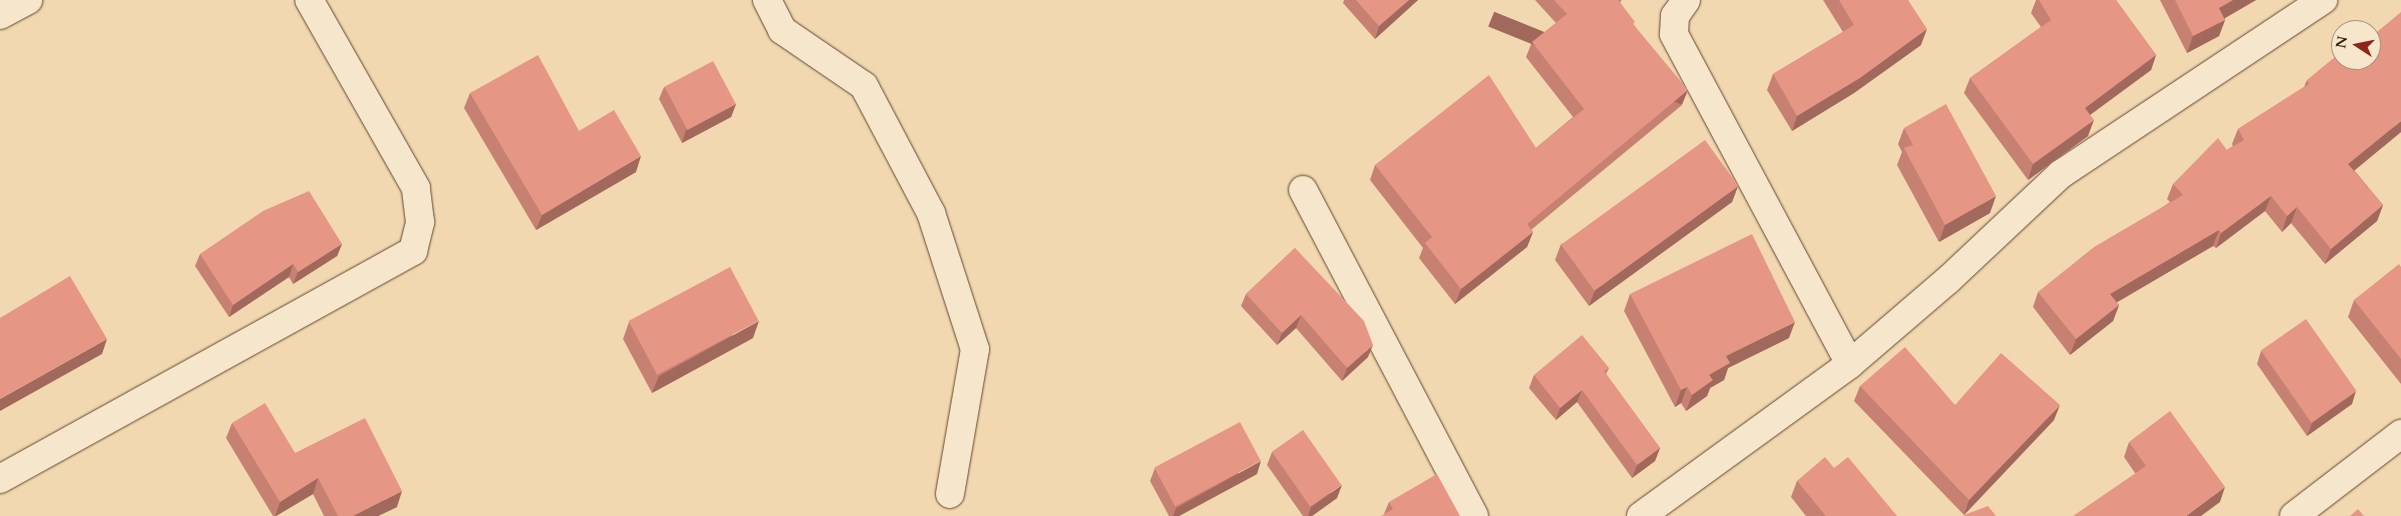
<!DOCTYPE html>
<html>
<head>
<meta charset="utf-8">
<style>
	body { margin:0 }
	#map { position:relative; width:2401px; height:516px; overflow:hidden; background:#f1d8b0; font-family:Cardo,serif }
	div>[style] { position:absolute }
	.roads { filter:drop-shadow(0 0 1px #62462d) drop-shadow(0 0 1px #62462d) }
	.street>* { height:28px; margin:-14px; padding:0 14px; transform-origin:14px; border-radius:14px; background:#f6e6cc }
	.wall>* { inset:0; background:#c68172 }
	.shaded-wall>* { inset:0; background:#a1695c; transform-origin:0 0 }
	.building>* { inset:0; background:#e69684; transform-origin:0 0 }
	span { translate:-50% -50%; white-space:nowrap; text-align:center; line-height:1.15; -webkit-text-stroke:4px #f6e6cc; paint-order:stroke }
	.north { position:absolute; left:2331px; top:20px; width:50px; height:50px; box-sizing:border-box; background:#f6e6cc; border:1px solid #a8927b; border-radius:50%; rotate:281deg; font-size:14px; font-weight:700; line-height:20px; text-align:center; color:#331501 }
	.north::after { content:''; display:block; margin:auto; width:18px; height:22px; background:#8f2418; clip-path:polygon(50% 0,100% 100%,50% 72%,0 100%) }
</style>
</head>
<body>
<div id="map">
	<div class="roads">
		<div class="street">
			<div style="left:767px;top:0;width:34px;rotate:63deg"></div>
			<div style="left:782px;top:30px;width:99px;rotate:34.3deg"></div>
			<div style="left:864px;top:86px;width:144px;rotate:62.2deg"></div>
			<div style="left:931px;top:213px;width:143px;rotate:72.1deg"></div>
			<div style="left:975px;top:349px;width:147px;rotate:99.8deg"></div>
			<div style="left:0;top:15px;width:32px;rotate:-28deg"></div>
			<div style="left:1303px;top:190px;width:368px;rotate:62.3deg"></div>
			<div style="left:1850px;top:364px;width:129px;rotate:-40.6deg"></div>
			<div style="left:1948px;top:280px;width:155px;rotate:-43.2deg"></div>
			<div style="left:2061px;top:174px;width:315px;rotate:-33.6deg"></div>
			<div style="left:0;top:479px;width:472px;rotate:-28.9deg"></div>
			<div style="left:413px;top:251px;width:30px;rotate:-76deg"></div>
			<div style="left:420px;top:222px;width:34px;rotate:-97deg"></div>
			<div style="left:416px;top:188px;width:216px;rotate:-119.6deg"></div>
			<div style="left:1641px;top:516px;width:258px;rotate:-36deg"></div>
			<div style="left:1850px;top:364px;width:374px;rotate:-118.1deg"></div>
			<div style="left:1674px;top:34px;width:18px;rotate:-87deg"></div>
			<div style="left:1675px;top:16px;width:19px;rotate:-55deg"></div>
			<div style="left:2294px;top:516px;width:135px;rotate:-37.5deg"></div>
		</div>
	</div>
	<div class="wall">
		<div style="clip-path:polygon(1344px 0,1418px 0,1375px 39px,1343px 3px)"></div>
		<div style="clip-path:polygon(1535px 0,1622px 0,1620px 2px,1682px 105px,1531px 230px,1533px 232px,1527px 247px,1455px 304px,1419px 258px,1423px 248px,1370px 180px,1375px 165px,1536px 148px,1573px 117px,1526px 57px,1532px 42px,1556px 23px)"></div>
		<div style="clip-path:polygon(1823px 0,1908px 0,1921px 45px,1854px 93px,1792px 131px,1767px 90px,1773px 74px,1843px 32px)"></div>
		<div style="clip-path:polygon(2036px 0,2116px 0,2156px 55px,2151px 70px,2090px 115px,2088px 136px,2028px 180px,1964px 93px,1970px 78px,2041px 27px,2031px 13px)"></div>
		<div style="clip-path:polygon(2160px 0,2256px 0,2225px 18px,2225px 20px,2219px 36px,2187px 53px)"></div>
		<div style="clip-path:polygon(2307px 80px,2401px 132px,2354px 170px,2383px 205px,2377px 221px,2325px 264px,2291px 223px,2282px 232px,2265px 211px,2216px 248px,2213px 246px,2116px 302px,2119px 305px,2113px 321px,2070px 355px,2033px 307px,2038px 292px,2170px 202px,2167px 199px,2173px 184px,2233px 146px,2232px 144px,2238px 129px,2304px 87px)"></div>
		<div style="clip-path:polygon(664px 87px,736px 104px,731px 117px,682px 143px,659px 99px)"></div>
		<div style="clip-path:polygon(470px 93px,636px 172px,536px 230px,464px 108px)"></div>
		<div style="clip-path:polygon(1904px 128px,1990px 213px,1939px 242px,1897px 165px,1902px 152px,1898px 144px)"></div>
		<div style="clip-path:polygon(1738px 186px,1732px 202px,1589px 306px,1555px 260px,1561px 244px)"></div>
		<div style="clip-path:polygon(342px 244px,337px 256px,293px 284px,289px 277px,229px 317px,195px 266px,200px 254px)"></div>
		<div style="clip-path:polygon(1295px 248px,1368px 357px,1342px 381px,1296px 328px,1277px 345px,1241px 306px,1246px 294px)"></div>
		<div style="clip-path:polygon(2401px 267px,2401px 384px,2348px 317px,2354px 300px)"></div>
		<div style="clip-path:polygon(1630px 294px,1789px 338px,1728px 368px,1724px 380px,1710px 388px,1707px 396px,1686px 411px,1681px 403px,1675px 407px,1624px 311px)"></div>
		<div style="clip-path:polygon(629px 322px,753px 338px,652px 393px,623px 339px)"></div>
		<div style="clip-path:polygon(2261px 351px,2352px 404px,2307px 436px,2257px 364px)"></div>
		<div style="clip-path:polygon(1609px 368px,1606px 374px,1660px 448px,1655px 461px,1632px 478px,1577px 402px,1556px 420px,1529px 388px,1534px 375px)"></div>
		<div style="clip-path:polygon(1860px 386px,1955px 405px,2054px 420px,1964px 515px,1854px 401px)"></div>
		<div style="clip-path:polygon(232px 423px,295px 453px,397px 507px,378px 516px,324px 516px,313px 494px,276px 516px,273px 516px,226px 438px)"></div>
		<div style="clip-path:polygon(2129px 442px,2220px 502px,2135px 473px,2124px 457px)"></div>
		<div style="clip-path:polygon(1272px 452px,1337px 498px,1312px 516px,1303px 516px,1267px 465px)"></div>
		<div style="clip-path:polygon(1155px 468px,1257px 474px,1179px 516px,1169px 516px,1150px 481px)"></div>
		<div style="clip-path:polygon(1834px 468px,1897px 516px,1806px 516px,1791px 497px,1797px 481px)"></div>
		<div style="clip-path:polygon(1389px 502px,1460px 516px,1384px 514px)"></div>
	</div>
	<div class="shaded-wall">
		<div style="clip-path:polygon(1409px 0,1418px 0,1375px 39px,1379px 26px)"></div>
		<div style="clip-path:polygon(2233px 0,2256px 0,2213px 25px,2219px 8px)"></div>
		<div style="clip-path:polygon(2225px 20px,2219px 36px,2187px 53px,2193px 36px)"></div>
		<div style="clip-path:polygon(1927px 29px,1921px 45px,1854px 93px,1792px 131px,1797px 116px)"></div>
		<div style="clip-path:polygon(2156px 55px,2151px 70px,2079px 123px,2085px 108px)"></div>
		<div style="left:1688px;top:90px;width:16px;height:209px;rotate:112deg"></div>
		<div style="clip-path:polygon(736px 104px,731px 117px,682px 143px,686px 130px)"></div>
		<div style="clip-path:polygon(2094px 120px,2088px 136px,2028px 180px,2033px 164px)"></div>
		<div style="clip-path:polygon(2401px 121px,2401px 132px,2343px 180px,2348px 164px)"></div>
		<div style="clip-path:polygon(641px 156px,636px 172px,536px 230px,542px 215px)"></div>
		<div style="clip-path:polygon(1738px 186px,1732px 202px,1589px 306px,1595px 290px)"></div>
		<div style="clip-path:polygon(1996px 196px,1990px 213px,1939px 242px,1945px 225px)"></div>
		<div style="clip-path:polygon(2271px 196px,2265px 211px,2216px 248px,2221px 233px)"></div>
		<div style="clip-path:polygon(2383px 205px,2377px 221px,2325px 264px,2331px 249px)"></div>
		<div style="clip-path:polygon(2297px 207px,2291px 223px,2282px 232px,2287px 216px)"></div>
		<div style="clip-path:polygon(2219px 230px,2213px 246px,2104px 310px,2110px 294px)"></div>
		<div style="clip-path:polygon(1533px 232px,1527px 247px,1455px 304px,1461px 289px)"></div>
		<div style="clip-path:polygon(342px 244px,337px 256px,293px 284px,298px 272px)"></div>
		<div style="clip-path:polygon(293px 264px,289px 277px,229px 317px,233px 305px)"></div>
		<div style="clip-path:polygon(2119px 305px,2113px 321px,2070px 355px,2076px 339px)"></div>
		<div style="clip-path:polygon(1301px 315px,1296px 328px,1277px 345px,1282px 333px)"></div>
		<div style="clip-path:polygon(759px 321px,753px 338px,652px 393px,659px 376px)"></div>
		<div style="clip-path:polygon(1795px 322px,1789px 338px,1728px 368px,1724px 380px,1710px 388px,1707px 396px,1686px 411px,1692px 395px,1726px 356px)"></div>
		<div style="clip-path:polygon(107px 339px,102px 354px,0 411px,0 399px)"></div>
		<div style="clip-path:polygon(1373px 345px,1368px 357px,1342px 381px,1347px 368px)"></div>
		<div style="clip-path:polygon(1687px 387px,1681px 403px,1675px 407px,1681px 390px)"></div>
		<div style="clip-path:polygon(1582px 390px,1577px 402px,1556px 420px,1560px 408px)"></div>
		<div style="clip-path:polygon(2356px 391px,2352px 404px,2307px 436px,2312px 423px)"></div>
		<div style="clip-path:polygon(2060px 405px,2054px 420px,1964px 515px,1969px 500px)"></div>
		<div style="clip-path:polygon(1660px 448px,1655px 461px,1632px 478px,1637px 465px)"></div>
		<div style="clip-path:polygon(1261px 461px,1257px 474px,1179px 516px,1173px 516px,1176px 508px)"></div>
		<div style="clip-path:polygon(318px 478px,313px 494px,276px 516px,275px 516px,280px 502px)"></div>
		<div style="clip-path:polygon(1342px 485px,1337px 498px,1312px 516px,1308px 516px,1311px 507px)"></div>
		<div style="clip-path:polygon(2225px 487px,2220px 502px,2201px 516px,2186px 516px)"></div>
		<div style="clip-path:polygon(402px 491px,397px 507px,378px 516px,353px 516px)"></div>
	</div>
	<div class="building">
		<div style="clip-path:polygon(1356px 0,1409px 0,1379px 26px)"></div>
		<div style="clip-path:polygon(1554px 0,1618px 0,1635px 22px,1633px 24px,1688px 90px,1527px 224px,1533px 232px,1461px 289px,1425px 243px,1432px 237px,1375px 165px,1489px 75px,1536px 148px,1584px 109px,1532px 42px,1567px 14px)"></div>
		<div style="clip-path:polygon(1839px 0,1908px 0,1927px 29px,1860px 78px,1797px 116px,1773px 74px,1854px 25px)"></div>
		<div style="clip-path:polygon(2039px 0,2116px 0,2156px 55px,2085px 108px,2094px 120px,2033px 164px,1970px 78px,2051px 20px)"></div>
		<div style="clip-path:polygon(2175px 0,2233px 0,2219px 8px,2225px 20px,2193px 36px)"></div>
		<div style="clip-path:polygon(2401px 12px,2401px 121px,2348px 164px,2383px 205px,2331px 249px,2297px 207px,2287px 216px,2271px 196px,2221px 233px,2219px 230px,2110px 294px,2119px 305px,2076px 339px,2038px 292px,2094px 247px,2183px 195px,2173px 184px,2218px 138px,2227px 150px,2244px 140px,2238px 129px,2309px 84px,2307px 80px,2341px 52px,2341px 60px,2371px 60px,2371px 37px)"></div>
		<div style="clip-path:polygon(538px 55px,579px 131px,614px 110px,641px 156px,542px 215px,470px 93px)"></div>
		<div style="left:713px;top:61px;width:49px;height:55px;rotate:62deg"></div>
		<div style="clip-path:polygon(1946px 104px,1996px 196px,1945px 225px,1904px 148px,1913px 145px,1904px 128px)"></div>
		<div style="left:1705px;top:140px;width:57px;height:178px;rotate:54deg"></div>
		<div style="clip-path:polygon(309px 191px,342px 244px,298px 272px,293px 264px,233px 305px,200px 254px,263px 211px)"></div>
		<div style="clip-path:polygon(1752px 234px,1795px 322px,1726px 356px,1730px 363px,1709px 375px,1713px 380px,1692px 395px,1687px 387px,1681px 390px,1630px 294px)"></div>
		<div style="clip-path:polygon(1295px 248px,1364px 321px,1373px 345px,1347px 368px,1301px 315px,1282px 333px,1246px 294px)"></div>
		<div style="clip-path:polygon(2399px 264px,2401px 267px,2401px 359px,2354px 300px)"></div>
		<div style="left:730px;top:267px;width:61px;height:115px;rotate:62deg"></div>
		<div style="clip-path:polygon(70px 276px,107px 339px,0 399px,0 318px)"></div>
		<div style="left:2306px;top:319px;width:88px;height:55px;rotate:55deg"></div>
		<div style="clip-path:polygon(1582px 335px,1609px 368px,1604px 371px,1660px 448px,1637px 465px,1582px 390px,1560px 408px,1534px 375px)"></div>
		<div style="clip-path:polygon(1905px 347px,1955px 405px,2001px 353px,2060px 405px,1969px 500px,1860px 386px)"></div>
		<div style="clip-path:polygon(265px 403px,295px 453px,365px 418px,402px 491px,353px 516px,338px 516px,318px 478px,280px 502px,232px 423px)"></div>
		<div style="clip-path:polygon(2170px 411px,2225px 487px,2186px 516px,2073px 516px,2146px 466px,2129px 442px)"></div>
		<div style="left:1240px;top:422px;width:44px;height:97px;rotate:62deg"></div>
		<div style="left:1303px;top:430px;width:67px;height:38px;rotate:55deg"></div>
		<div style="clip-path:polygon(1825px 457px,1834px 468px,1848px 457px,1897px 516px,1826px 516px,1797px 481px)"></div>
		<div style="clip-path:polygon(1437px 474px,1460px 516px,1381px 516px,1393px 509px,1389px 502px)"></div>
		<div style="clip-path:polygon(1988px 506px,1996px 516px,1965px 516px,1964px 515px)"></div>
		<div style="clip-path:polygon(2358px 509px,2364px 516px,2350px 516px)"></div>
	</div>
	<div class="north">N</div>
</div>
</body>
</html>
